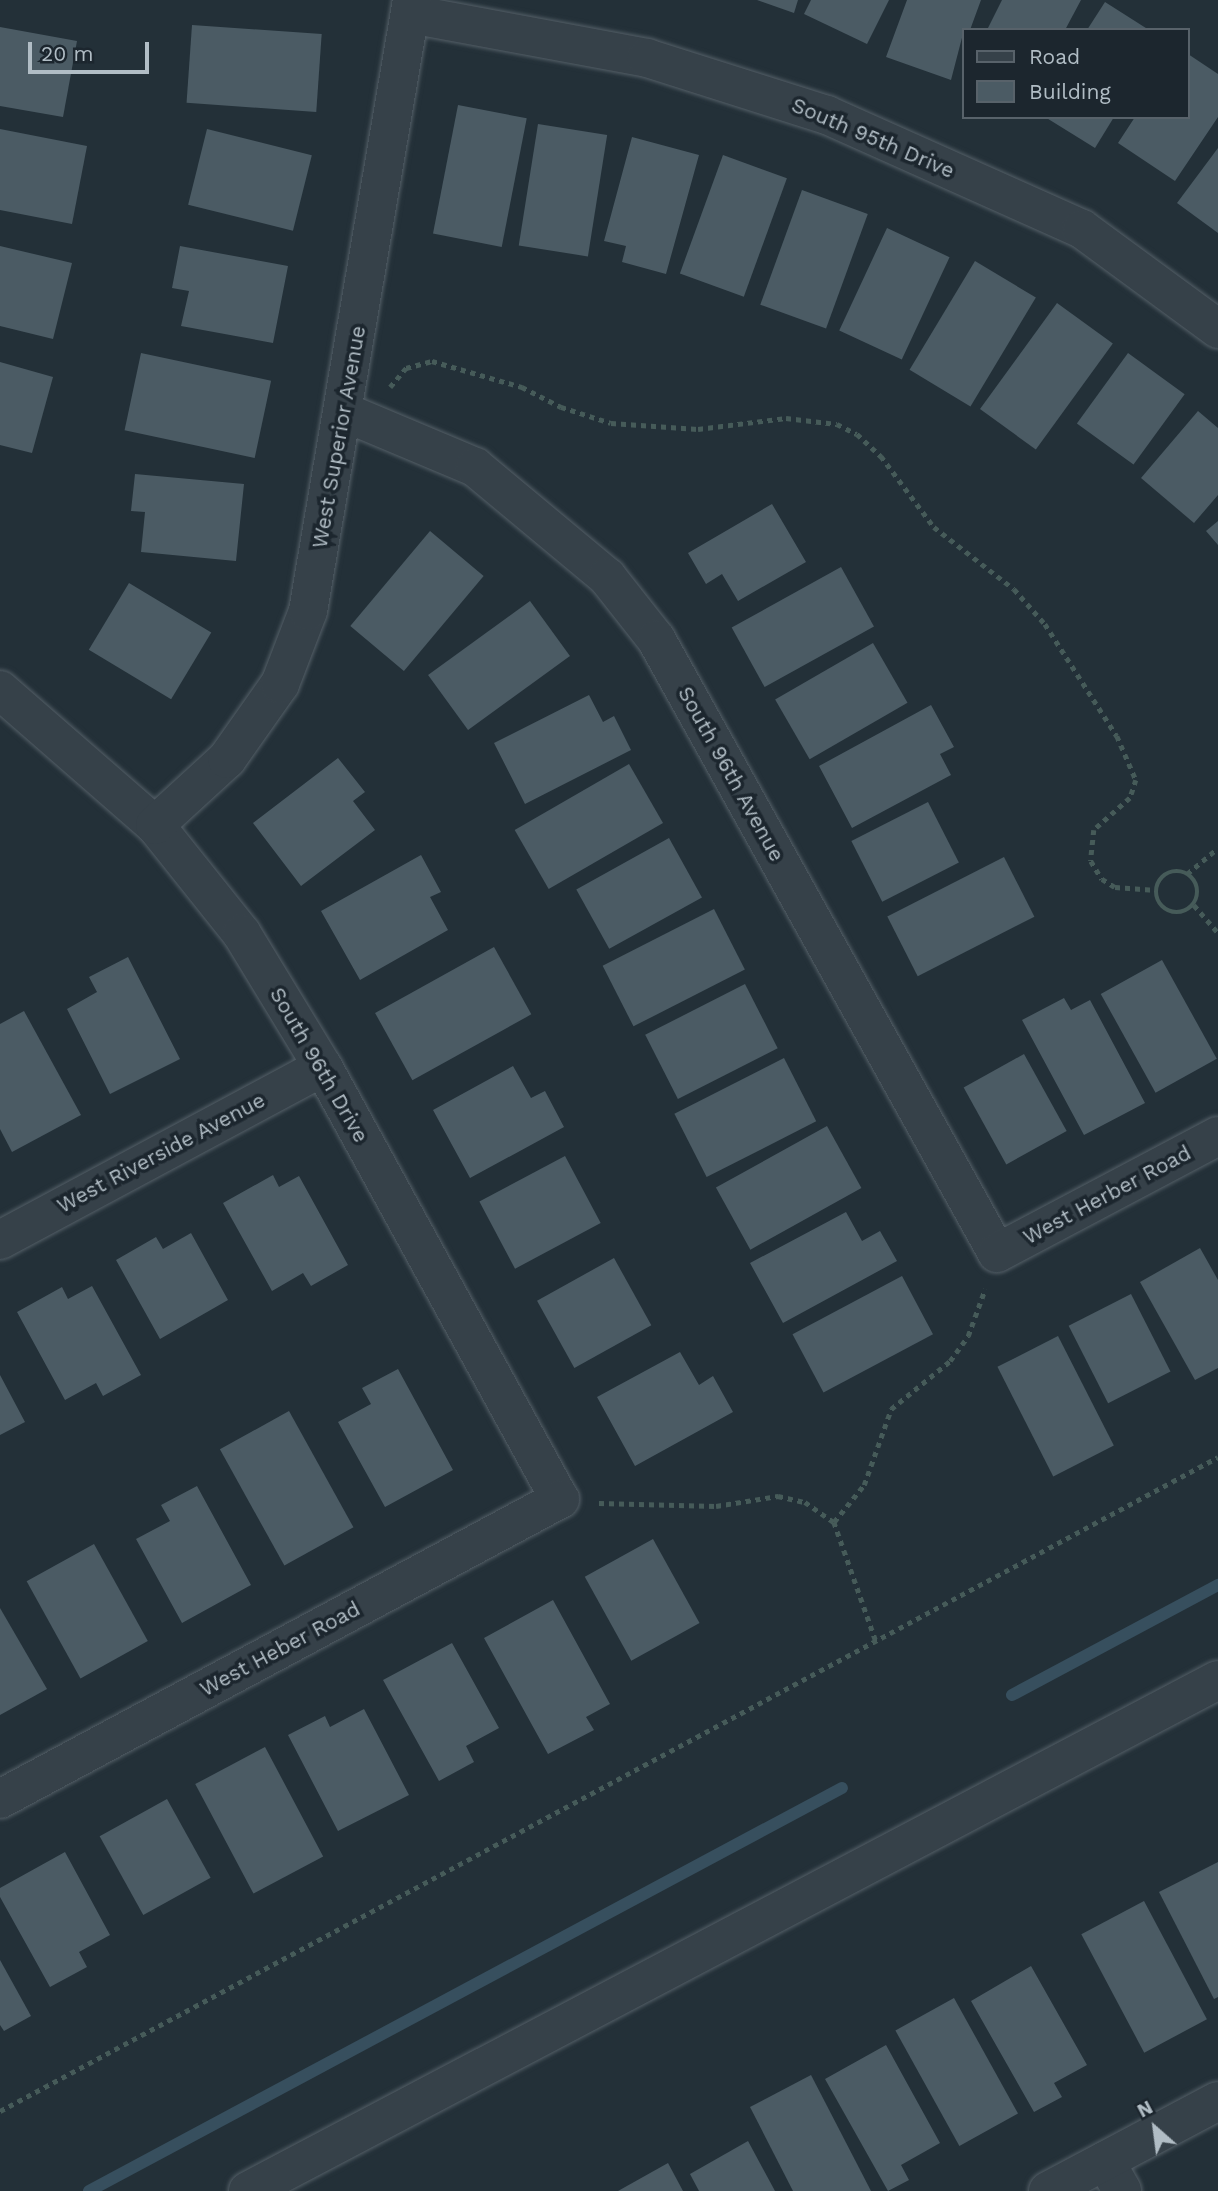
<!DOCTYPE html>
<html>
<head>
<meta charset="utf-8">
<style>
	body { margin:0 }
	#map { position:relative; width:1218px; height:2191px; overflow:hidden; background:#233038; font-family:"Work Sans",sans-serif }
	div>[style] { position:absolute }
	.stream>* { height:12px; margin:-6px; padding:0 6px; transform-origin:6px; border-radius:6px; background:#374f5e }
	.building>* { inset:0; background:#4b5b64; transform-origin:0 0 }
	.path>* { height:4.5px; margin-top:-2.25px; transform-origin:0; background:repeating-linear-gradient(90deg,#465b59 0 5px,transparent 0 10px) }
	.path>.ring { margin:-2.25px; padding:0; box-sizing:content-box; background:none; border:4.5px solid #465b59; border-radius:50% }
	.roads { filter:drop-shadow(0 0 2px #545f67) drop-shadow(0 0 2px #545f67) }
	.minor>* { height:38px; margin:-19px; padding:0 19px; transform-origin:19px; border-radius:19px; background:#364149 }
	span { translate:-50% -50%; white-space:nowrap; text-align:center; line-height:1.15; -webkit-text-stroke:7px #1c262e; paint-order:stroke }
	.street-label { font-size:21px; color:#b1bdc5 }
	.legend { position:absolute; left:962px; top:28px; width:228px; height:91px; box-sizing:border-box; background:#1c262e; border:2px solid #58626a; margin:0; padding:9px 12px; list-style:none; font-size:21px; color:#b1bdc5 }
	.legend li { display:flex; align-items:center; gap:14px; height:35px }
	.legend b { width:35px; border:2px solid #58626a }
	.north { position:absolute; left:1120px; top:2093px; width:70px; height:70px; -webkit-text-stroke:5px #1c262e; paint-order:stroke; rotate:332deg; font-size:19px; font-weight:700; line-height:28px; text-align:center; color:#b1bdc5 }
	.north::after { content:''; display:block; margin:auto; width:24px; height:32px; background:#b1bdc5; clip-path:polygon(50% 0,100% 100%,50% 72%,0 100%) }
	.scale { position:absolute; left:28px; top:42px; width:121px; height:32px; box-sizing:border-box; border:4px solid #b1bdc5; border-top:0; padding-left:9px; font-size:21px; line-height:24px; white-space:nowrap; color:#b1bdc5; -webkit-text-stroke:5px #1c262e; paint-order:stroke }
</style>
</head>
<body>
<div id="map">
	<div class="stream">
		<div style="left:1012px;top:1695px;width:234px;rotate:-28.1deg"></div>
		<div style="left:89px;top:2191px;width:854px;rotate:-28.16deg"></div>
	</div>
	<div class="building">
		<div style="clip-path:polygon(757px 0,798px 0,794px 13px)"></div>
		<div style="clip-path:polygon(811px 0,889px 0,867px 44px,804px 14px)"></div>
		<div style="clip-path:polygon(907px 0,981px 0,970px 30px,964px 30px,951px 80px,886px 57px)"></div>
		<div style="clip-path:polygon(1002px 0,1081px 0,1065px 30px,987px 30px)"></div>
		<div style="clip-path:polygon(1105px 2px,1149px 30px,1087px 30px)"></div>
		<div style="left:192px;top:25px;width:130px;height:78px;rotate:4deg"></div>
		<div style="clip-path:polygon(0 27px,77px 41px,63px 117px,0 106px)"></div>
		<div style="clip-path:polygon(1188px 54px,1218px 74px,1218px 117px,1175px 181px,1118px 143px,1135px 117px,1188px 117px)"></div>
		<div style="left:458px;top:105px;width:70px;height:131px;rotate:11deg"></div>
		<div style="clip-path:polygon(1045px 117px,1114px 117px,1095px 148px)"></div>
		<div style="left:538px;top:124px;width:70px;height:123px;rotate:9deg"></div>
		<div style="clip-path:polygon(0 129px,87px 146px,72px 224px,0 210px)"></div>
		<div style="left:207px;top:129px;width:108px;height:78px;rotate:14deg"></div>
		<div style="clip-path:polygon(632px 137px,699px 155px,666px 274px,622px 262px,626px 246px,604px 241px)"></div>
		<div style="clip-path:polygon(1218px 148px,1218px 233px,1177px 203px)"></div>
		<div style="left:723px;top:155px;width:68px;height:126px;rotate:20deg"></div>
		<div style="left:802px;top:190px;width:70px;height:122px;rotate:20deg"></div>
		<div style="left:887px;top:228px;width:69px;height:113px;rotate:25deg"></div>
		<div style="clip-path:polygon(0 246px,72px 263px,53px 339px,0 326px)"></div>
		<div style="clip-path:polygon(180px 246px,288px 266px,273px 343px,181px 326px,189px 291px,172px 288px)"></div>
		<div style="left:975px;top:261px;width:71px;height:127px;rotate:31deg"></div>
		<div style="left:1057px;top:303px;width:69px;height:131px;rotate:36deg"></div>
		<div style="left:141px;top:353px;width:133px;height:79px;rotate:12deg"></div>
		<div style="left:1128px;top:353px;width:70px;height:87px;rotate:36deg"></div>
		<div style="clip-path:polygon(0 362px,53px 377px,32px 453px,0 445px)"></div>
		<div style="clip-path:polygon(1198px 411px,1218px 428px,1218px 495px,1194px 523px,1141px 478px)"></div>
		<div style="clip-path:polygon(135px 474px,244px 484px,236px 561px,141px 552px,145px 512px,131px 511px)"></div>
		<div style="clip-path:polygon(772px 504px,806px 562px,738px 601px,722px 574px,706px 584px,688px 553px)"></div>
		<div style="clip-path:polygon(1218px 521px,1218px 545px,1206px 531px)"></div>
		<div style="left:430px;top:531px;width:70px;height:124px;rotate:40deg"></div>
		<div style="left:841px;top:567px;width:68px;height:125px;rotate:61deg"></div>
		<div style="left:129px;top:583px;width:96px;height:78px;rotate:31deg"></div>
		<div style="left:530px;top:601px;width:68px;height:126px;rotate:54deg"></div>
		<div style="left:873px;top:643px;width:69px;height:113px;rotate:60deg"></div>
		<div style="clip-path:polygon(589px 695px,603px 722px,614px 716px,631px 750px,525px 804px,494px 743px)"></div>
		<div style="clip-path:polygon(931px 705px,954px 747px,940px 754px,951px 775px,852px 828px,819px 766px)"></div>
		<div style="clip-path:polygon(338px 758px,365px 792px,353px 801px,375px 830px,301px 886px,253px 823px)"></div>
		<div style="left:629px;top:764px;width:68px;height:132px;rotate:60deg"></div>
		<div style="left:928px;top:802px;width:68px;height:86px;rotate:63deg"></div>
		<div style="left:669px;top:838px;width:68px;height:106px;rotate:61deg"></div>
		<div style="clip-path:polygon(421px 855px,441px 892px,430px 897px,448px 930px,360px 980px,321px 911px)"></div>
		<div style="left:1004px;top:857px;width:67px;height:131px;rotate:63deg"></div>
		<div style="left:714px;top:909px;width:68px;height:125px;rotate:63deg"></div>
		<div style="left:494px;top:947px;width:77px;height:136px;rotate:61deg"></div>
		<div style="clip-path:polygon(128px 957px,180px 1059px,110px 1094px,67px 1009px,97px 992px,89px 977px)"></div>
		<div style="left:1162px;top:960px;width:113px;height:70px;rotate:61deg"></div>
		<div style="left:745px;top:984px;width:72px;height:112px;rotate:63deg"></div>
		<div style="clip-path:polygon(1064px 998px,1071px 1010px,1090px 1000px,1145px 1103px,1084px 1135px,1022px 1020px)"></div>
		<div style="clip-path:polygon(24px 1011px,81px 1115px,12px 1152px,0 1129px,0 1024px)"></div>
		<div style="left:1024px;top:1054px;width:88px;height:69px;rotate:61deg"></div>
		<div style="left:784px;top:1058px;width:71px;height:123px;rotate:63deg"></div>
		<div style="clip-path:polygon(513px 1066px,531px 1098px,545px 1091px,564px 1127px,470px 1178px,433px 1110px)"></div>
		<div style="left:827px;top:1126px;width:71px;height:127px;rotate:61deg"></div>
		<div style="left:565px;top:1156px;width:76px;height:97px;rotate:62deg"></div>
		<div style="clip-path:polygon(273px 1175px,279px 1187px,299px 1176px,348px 1265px,311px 1286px,303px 1273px,272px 1291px,223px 1203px)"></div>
		<div style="clip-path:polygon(846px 1212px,862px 1241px,880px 1231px,897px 1261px,783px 1323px,750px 1263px)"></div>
		<div style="clip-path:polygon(191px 1233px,228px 1300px,160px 1339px,116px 1260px,156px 1237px,163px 1249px)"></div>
		<div style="clip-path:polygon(1200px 1248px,1218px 1280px,1218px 1368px,1195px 1380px,1140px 1282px)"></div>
		<div style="left:614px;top:1258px;width:77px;height:88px;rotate:61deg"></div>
		<div style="left:902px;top:1276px;width:66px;height:124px;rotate:62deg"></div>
		<div style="clip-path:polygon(92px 1286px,141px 1375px,103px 1396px,96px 1383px,65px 1400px,17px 1312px,62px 1287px,68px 1299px)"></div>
		<div style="left:1131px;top:1294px;width:87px;height:70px;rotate:63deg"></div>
		<div style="left:1058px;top:1336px;width:123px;height:68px;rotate:63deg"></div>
		<div style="clip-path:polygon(680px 1352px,699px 1385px,713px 1376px,733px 1412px,635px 1466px,597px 1397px)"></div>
		<div style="clip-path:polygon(398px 1369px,453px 1470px,385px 1507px,338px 1422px,371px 1404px,362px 1388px)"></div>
		<div style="clip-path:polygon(0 1375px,25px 1422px,0 1435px)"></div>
		<div style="left:289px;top:1411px;width:133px;height:79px;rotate:61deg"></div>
		<div style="clip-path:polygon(197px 1486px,251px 1585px,182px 1623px,136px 1539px,170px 1521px,161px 1505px)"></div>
		<div style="left:653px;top:1539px;width:96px;height:78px;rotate:61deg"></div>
		<div style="left:94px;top:1544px;width:111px;height:77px;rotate:61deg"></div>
		<div style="clip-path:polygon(553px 1600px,610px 1704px,586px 1717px,594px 1730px,548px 1754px,484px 1638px)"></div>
		<div style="clip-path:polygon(0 1608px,47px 1689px,0 1715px)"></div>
		<div style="clip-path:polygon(452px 1643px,499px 1728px,466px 1746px,474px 1762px,439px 1781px,383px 1680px)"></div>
		<div style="clip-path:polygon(364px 1709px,409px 1795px,338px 1831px,288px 1735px,325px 1716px,330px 1727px)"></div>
		<div style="left:265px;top:1747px;width:124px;height:79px;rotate:62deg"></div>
		<div style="left:167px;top:1799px;width:90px;height:77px;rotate:61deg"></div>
		<div style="clip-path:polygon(65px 1852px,110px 1935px,79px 1952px,87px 1967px,50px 1987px,0 1897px,0 1888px)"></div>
		<div style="clip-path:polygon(1218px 1862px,1218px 1997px,1214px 1999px,1159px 1892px)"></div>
		<div style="left:1144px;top:1901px;width:134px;height:71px;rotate:62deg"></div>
		<div style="clip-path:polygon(0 1960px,31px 2016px,4px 2031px,0 2025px)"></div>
		<div style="clip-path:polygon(1031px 1966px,1087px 2065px,1054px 2083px,1062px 2097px,1034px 2112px,971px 2001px)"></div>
		<div style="left:954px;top:1998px;width:132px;height:67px;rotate:61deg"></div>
		<div style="clip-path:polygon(886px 2045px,940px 2143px,901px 2165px,909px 2180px,888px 2191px,825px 2079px)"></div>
		<div style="clip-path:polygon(811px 2075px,871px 2191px,793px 2191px,750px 2107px)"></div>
		<div style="clip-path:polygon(748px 2141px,775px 2191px,699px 2191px,690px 2174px)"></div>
		<div style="clip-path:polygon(668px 2163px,683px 2191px,618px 2191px)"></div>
	</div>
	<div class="path">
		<div style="left:390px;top:387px;width:25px;rotate:-50deg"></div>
		<div style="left:406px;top:368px;width:27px;rotate:-15deg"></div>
		<div style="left:432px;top:361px;width:94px;rotate:16.1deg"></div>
		<div style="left:522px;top:387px;width:44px;rotate:27.1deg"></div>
		<div style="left:561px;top:407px;width:52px;rotate:17.7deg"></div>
		<div style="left:611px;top:423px;width:87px;rotate:3.9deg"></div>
		<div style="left:698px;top:429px;width:89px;rotate:-7.1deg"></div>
		<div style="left:786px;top:418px;width:51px;rotate:6.7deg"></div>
		<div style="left:837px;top:424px;width:22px;rotate:27deg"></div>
		<div style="left:857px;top:434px;width:33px;rotate:43deg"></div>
		<div style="left:881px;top:456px;width:89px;rotate:53.3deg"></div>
		<div style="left:934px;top:527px;width:101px;rotate:37.8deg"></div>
		<div style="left:1014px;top:589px;width:47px;rotate:48.5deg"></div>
		<div style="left:1045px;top:624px;width:133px;rotate:57.3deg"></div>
		<div style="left:1117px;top:736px;width:48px;rotate:66.6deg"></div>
		<div style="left:1136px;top:780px;width:19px;rotate:108deg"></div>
		<div style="left:1130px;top:798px;width:48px;rotate:138.4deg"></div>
		<div style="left:1094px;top:830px;width:31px;rotate:96deg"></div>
		<div style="left:1091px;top:861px;width:21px;rotate:59deg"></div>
		<div style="left:1102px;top:879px;width:15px;rotate:32deg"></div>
		<div style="left:1115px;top:887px;width:41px;rotate:4.2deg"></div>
		<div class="ring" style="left:1156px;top:871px;width:37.5px;height:37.5px"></div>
		<div style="left:1187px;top:874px;width:40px;rotate:-40deg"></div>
		<div style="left:1194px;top:905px;width:37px;rotate:49deg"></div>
		<div style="left:599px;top:1503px;width:117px;rotate:1.5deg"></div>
		<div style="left:716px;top:1506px;width:63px;rotate:-9.2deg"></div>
		<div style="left:778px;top:1496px;width:28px;rotate:13deg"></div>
		<div style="left:805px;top:1502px;width:35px;rotate:35deg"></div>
		<div style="left:834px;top:1522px;width:126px;rotate:70.6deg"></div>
		<div style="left:834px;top:1522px;width:48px;rotate:-51deg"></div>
		<div style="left:864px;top:1485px;width:81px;rotate:-70.4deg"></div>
		<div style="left:891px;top:1409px;width:76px;rotate:-39.1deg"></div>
		<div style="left:950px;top:1361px;width:31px;rotate:-54deg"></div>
		<div style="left:968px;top:1336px;width:50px;rotate:-70.1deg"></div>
		<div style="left:0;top:2111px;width:1382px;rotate:-28.23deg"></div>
	</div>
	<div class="roads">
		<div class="minor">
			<div style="left:410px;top:14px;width:241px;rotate:10.5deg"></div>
			<div style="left:647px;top:58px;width:189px;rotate:17.6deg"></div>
			<div style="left:827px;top:115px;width:279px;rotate:24.1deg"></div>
			<div style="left:1082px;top:229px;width:169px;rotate:36.3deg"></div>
			<div style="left:344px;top:412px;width:142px;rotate:22.8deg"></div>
			<div style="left:475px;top:467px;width:172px;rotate:39.8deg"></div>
			<div style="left:607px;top:577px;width:79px;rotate:51.7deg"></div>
			<div style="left:656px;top:639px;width:702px;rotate:60.95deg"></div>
			<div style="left:997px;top:1253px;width:250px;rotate:-27.9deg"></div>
			<div style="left:0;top:690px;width:206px;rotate:41.1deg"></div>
			<div style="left:155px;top:825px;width:139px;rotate:51.4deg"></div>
			<div style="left:242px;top:934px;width:156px;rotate:58.7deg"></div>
			<div style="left:323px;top:1067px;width:493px;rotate:61.3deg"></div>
			<div style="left:560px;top:1499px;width:635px;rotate:151.82deg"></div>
			<div style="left:155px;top:825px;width:98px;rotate:-42.5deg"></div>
			<div style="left:227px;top:759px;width:92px;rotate:-54.8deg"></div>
			<div style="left:280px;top:684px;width:78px;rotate:-69deg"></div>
			<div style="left:308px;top:611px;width:620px;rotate:-80.34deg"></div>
			<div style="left:0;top:1240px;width:366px;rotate:-28.2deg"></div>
			<div style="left:1105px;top:2161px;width:34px;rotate:60deg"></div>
			<div style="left:248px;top:2191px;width:1096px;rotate:-27.78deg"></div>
			<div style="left:1048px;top:2191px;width:192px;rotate:-27.9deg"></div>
		</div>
	</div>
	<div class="street-label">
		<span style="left:873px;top:138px;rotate:23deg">South 95th Drive</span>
		<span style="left:339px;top:437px;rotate:-80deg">West Superior Avenue</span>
		<span style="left:731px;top:774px;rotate:61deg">South 96th Avenue</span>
		<span style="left:319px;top:1065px;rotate:60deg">South 96th Drive</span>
		<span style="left:161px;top:1153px;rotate:-28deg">West Riverside Avenue</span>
		<span style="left:1107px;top:1195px;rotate:-28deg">West Herber Road</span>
		<span style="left:280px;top:1649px;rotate:-28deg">West Heber Road</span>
	</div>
	<ul class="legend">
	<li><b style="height:9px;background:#364149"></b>Road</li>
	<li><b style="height:19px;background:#4b5b64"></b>Building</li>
	</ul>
	<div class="north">N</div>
	<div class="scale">20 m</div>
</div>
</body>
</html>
